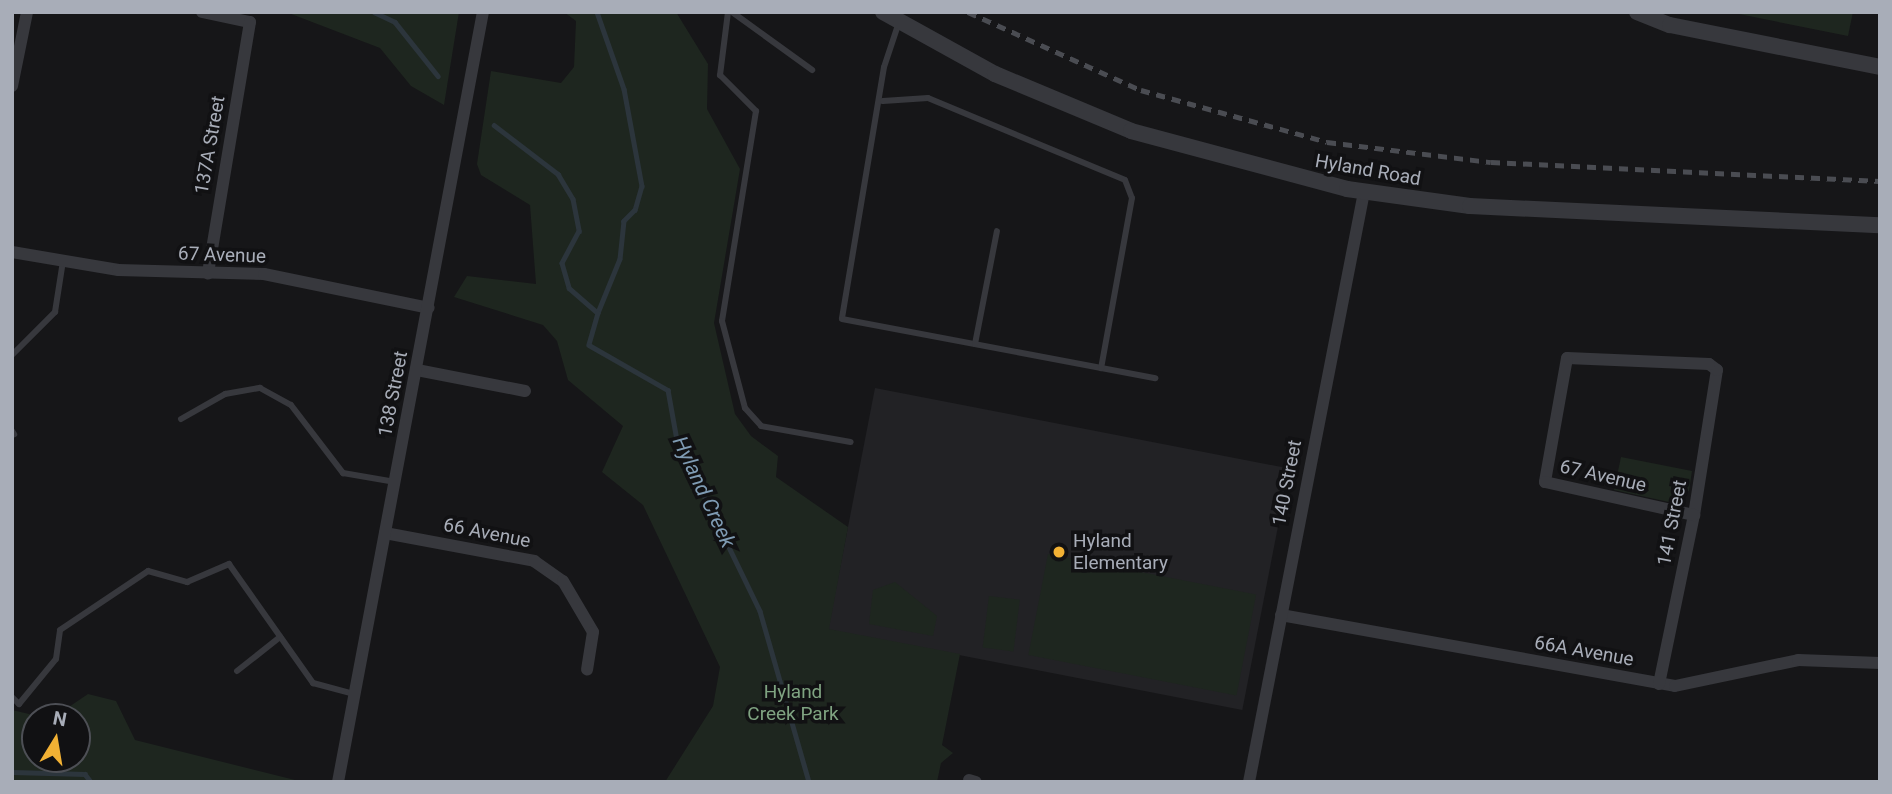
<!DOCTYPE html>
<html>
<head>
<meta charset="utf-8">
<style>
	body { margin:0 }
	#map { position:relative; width:1892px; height:794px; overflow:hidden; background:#161618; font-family:Roboto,sans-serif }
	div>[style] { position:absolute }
	.built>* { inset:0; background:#222225; transform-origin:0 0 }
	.green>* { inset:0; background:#1e261f; transform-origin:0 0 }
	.stream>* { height:4.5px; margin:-2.25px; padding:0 2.25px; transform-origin:2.25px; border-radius:2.25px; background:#2c353c }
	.service>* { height:6px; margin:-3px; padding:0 3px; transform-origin:3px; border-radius:3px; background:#37383d }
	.minor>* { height:12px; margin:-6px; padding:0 6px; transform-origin:6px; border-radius:6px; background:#37383d }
	.tertiary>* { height:16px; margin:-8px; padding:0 8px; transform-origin:8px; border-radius:8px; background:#37383d }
	.rail>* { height:4.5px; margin-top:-2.25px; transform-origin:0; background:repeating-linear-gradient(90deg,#4a4c52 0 9px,transparent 0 16px) }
	.dots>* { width:19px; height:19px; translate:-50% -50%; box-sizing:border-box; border:4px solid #111113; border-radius:50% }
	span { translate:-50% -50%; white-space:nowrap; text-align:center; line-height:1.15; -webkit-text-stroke:7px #111113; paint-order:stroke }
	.street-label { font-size:19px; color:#a8adb8 }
	.poi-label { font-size:19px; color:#a8adb8 }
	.left { translate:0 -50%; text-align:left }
	.park-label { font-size:19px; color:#7fa381 }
	.water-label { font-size:21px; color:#7f9bb3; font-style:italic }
	.frame { position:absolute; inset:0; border:14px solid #a8adb8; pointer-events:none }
	.north { position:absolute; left:21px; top:703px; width:70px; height:70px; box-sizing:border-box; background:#111113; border:2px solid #4d4f55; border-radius:50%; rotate:11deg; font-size:19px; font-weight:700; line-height:28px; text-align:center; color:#a8adb8 }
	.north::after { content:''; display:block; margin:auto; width:24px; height:32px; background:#f2b134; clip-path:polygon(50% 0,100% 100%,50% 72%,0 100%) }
</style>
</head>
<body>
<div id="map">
	<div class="built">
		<div style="left:875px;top:388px;width:422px;height:246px;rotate:11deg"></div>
	</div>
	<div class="green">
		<div style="clip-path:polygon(286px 12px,459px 12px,444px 105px,411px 86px,380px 48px)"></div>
		<div style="clip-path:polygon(564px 12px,676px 12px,708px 64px,707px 109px,740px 169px,714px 323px,735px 414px,751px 436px,778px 456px,776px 477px,848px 527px,829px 629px,960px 654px,942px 745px,953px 753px,941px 763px,937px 782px,665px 782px,713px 706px,720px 667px,643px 505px,602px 472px,623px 426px,568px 380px,557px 341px,543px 325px,454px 297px,467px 276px,536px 284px,530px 205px,481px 175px,477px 164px,491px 71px,561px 83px,574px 67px,576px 21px)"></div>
		<div style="clip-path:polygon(1729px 12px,1853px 12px,1848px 36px)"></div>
		<div style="clip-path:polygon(1621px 457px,1692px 471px,1689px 491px,1669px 502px,1614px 490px)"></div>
		<div style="left:1048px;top:554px;width:212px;height:103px;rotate:11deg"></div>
		<div style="clip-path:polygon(895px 582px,937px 616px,933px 636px,869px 624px,873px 590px)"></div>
		<div style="left:989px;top:596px;width:31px;height:52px;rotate:7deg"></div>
		<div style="clip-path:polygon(88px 694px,116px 701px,135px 740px,303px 782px,12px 782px,12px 710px,42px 717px,35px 717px,35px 759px,77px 759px,77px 717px,54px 717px)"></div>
	</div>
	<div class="stream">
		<div style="left:374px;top:12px;width:23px;rotate:25deg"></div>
		<div style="left:395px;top:22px;width:69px;rotate:51.5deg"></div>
		<div style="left:597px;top:12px;width:82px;rotate:70.7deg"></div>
		<div style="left:624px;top:89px;width:99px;rotate:79.5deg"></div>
		<div style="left:642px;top:186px;width:25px;rotate:106deg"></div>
		<div style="left:635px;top:210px;width:16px;rotate:135deg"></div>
		<div style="left:624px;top:221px;width:38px;rotate:96deg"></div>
		<div style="left:620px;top:259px;width:58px;rotate:112.2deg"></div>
		<div style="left:494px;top:125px;width:81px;rotate:37.4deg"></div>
		<div style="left:558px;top:174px;width:29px;rotate:59deg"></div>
		<div style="left:573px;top:199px;width:33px;rotate:79deg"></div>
		<div style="left:579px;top:231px;width:36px;rotate:118deg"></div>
		<div style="left:562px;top:263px;width:26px;rotate:74deg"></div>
		<div style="left:569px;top:288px;width:38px;rotate:41deg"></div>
		<div style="left:598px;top:313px;width:33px;rotate:106deg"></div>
		<div style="left:589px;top:345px;width:91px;rotate:29.7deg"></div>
		<div style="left:668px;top:390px;width:51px;rotate:79.8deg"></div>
		<div style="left:677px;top:440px;width:190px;rotate:64.1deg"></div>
		<div style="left:760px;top:611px;width:178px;rotate:74deg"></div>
		<div style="left:12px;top:772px;width:73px;rotate:1.6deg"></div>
		<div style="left:85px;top:774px;width:10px;rotate:53deg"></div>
	</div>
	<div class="service">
		<div style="left:728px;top:12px;width:64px;rotate:97.2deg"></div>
		<div style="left:720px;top:75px;width:51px;rotate:45deg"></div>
		<div style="left:756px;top:111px;width:213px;rotate:99.2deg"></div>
		<div style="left:722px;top:321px;width:90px;rotate:75.2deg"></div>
		<div style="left:745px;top:408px;width:24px;rotate:48deg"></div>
		<div style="left:761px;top:426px;width:91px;rotate:10.1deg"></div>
		<div style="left:732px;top:12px;width:99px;rotate:35.9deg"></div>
		<div style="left:899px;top:22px;width:47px;rotate:108.4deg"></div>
		<div style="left:884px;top:67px;width:255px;rotate:99.5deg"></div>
		<div style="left:842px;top:319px;width:319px;rotate:10.7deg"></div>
		<div style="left:883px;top:101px;width:45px;rotate:-3.8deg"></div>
		<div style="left:928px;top:98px;width:213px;rotate:22.6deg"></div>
		<div style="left:1125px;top:180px;width:19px;rotate:69deg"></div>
		<div style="left:1132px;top:198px;width:173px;rotate:100.3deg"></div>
		<div style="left:975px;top:344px;width:115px;rotate:-79deg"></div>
		<div style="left:12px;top:355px;width:61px;rotate:-45deg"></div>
		<div style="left:55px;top:312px;width:52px;rotate:-81.1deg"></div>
		<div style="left:181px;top:419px;width:51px;rotate:-29.6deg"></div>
		<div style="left:225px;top:394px;width:36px;rotate:-10deg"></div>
		<div style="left:260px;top:388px;width:35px;rotate:29deg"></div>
		<div style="left:291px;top:405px;width:86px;rotate:52.6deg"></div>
		<div style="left:343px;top:473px;width:53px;rotate:9.8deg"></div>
		<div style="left:12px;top:431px;width:4px;rotate:56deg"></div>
		<div style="left:237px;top:671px;width:55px;rotate:-38.3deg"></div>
		<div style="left:12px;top:697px;width:10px;rotate:45deg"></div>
		<div style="left:19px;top:704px;width:58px;rotate:-50.6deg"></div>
		<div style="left:56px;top:659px;width:29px;rotate:-82deg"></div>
		<div style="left:60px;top:630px;width:106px;rotate:-33.8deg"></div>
		<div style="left:148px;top:571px;width:41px;rotate:15.8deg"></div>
		<div style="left:187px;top:582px;width:46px;rotate:-23.2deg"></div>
		<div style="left:229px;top:564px;width:146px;rotate:54.8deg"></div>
		<div style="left:313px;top:683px;width:42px;rotate:15deg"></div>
	</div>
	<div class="minor">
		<div style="left:202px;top:12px;width:49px;rotate:11.8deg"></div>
		<div style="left:250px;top:22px;width:255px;rotate:99.5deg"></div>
		<div style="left:12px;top:86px;width:76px;rotate:-78.5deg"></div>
		<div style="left:12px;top:252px;width:108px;rotate:9.6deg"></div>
		<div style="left:118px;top:270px;width:146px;rotate:1.6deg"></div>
		<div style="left:264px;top:274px;width:168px;rotate:11.6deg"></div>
		<div style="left:417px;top:370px;width:110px;rotate:11deg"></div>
		<div style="left:385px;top:533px;width:152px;rotate:10.6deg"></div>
		<div style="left:534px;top:561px;width:35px;rotate:35deg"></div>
		<div style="left:563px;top:581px;width:59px;rotate:59.5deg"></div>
		<div style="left:593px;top:632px;width:38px;rotate:99deg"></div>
		<div style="left:1281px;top:615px;width:400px;rotate:10.2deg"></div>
		<div style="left:1675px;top:686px;width:126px;rotate:-11.9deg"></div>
		<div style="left:1798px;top:660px;width:82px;rotate:2.1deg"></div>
		<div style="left:1659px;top:684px;width:173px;rotate:-78.3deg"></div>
		<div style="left:1694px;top:515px;width:147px;rotate:-81deg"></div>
		<div style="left:1717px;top:370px;width:10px;rotate:-143deg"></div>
		<div style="left:1709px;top:364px;width:142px;rotate:-177.6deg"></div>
		<div style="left:1567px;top:358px;width:126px;rotate:100.1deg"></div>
		<div style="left:1545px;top:482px;width:153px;rotate:12.5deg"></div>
		<div style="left:969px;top:780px;width:7px;rotate:16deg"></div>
		<div style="left:338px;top:782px;width:784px;rotate:-79.34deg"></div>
		<div style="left:1249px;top:782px;width:601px;rotate:-78.97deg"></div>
	</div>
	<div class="tertiary">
		<div style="left:883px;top:12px;width:128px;rotate:29deg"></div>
		<div style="left:995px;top:74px;width:147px;rotate:22.7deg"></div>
		<div style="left:1131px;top:131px;width:224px;rotate:15deg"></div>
		<div style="left:1347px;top:189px;width:124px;rotate:7.9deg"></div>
		<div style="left:1470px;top:206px;width:410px;rotate:2.7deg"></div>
		<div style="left:1637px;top:12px;width:35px;rotate:22deg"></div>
		<div style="left:1670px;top:25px;width:214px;rotate:11.3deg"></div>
	</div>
	<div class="rail">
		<div style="left:968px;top:12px;width:190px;rotate:24.3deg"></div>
		<div style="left:1141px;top:90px;width:193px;rotate:15.6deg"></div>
		<div style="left:1327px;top:142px;width:165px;rotate:7deg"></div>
		<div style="left:1491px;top:162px;width:389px;rotate:2.8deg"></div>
	</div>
	<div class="dots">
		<div style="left:1059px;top:552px;background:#f2b134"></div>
	</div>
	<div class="street-label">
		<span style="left:210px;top:145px;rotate:-80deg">137A Street</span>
		<span style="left:1368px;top:170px;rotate:10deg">Hyland Road</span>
		<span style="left:222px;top:255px;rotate:2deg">67 Avenue</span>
		<span style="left:393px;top:394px;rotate:-79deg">138 Street</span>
		<span style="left:1603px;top:476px;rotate:13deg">67 Avenue</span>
		<span style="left:1287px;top:483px;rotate:-79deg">140 Street</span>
		<span style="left:1672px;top:523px;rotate:-79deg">141 Street</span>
		<span style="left:487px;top:533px;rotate:11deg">66 Avenue</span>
		<span style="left:1584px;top:651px;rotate:10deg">66A Avenue</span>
	</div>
	<div class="poi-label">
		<span class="left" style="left:1073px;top:552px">Hyland<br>Elementary</span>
	</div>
	<div class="park-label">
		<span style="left:793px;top:703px">Hyland<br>Creek Park</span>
	</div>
	<div class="water-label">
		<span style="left:704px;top:492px;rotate:65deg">Hyland Creek</span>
	</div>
	<div class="frame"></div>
	<div class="north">N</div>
</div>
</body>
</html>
